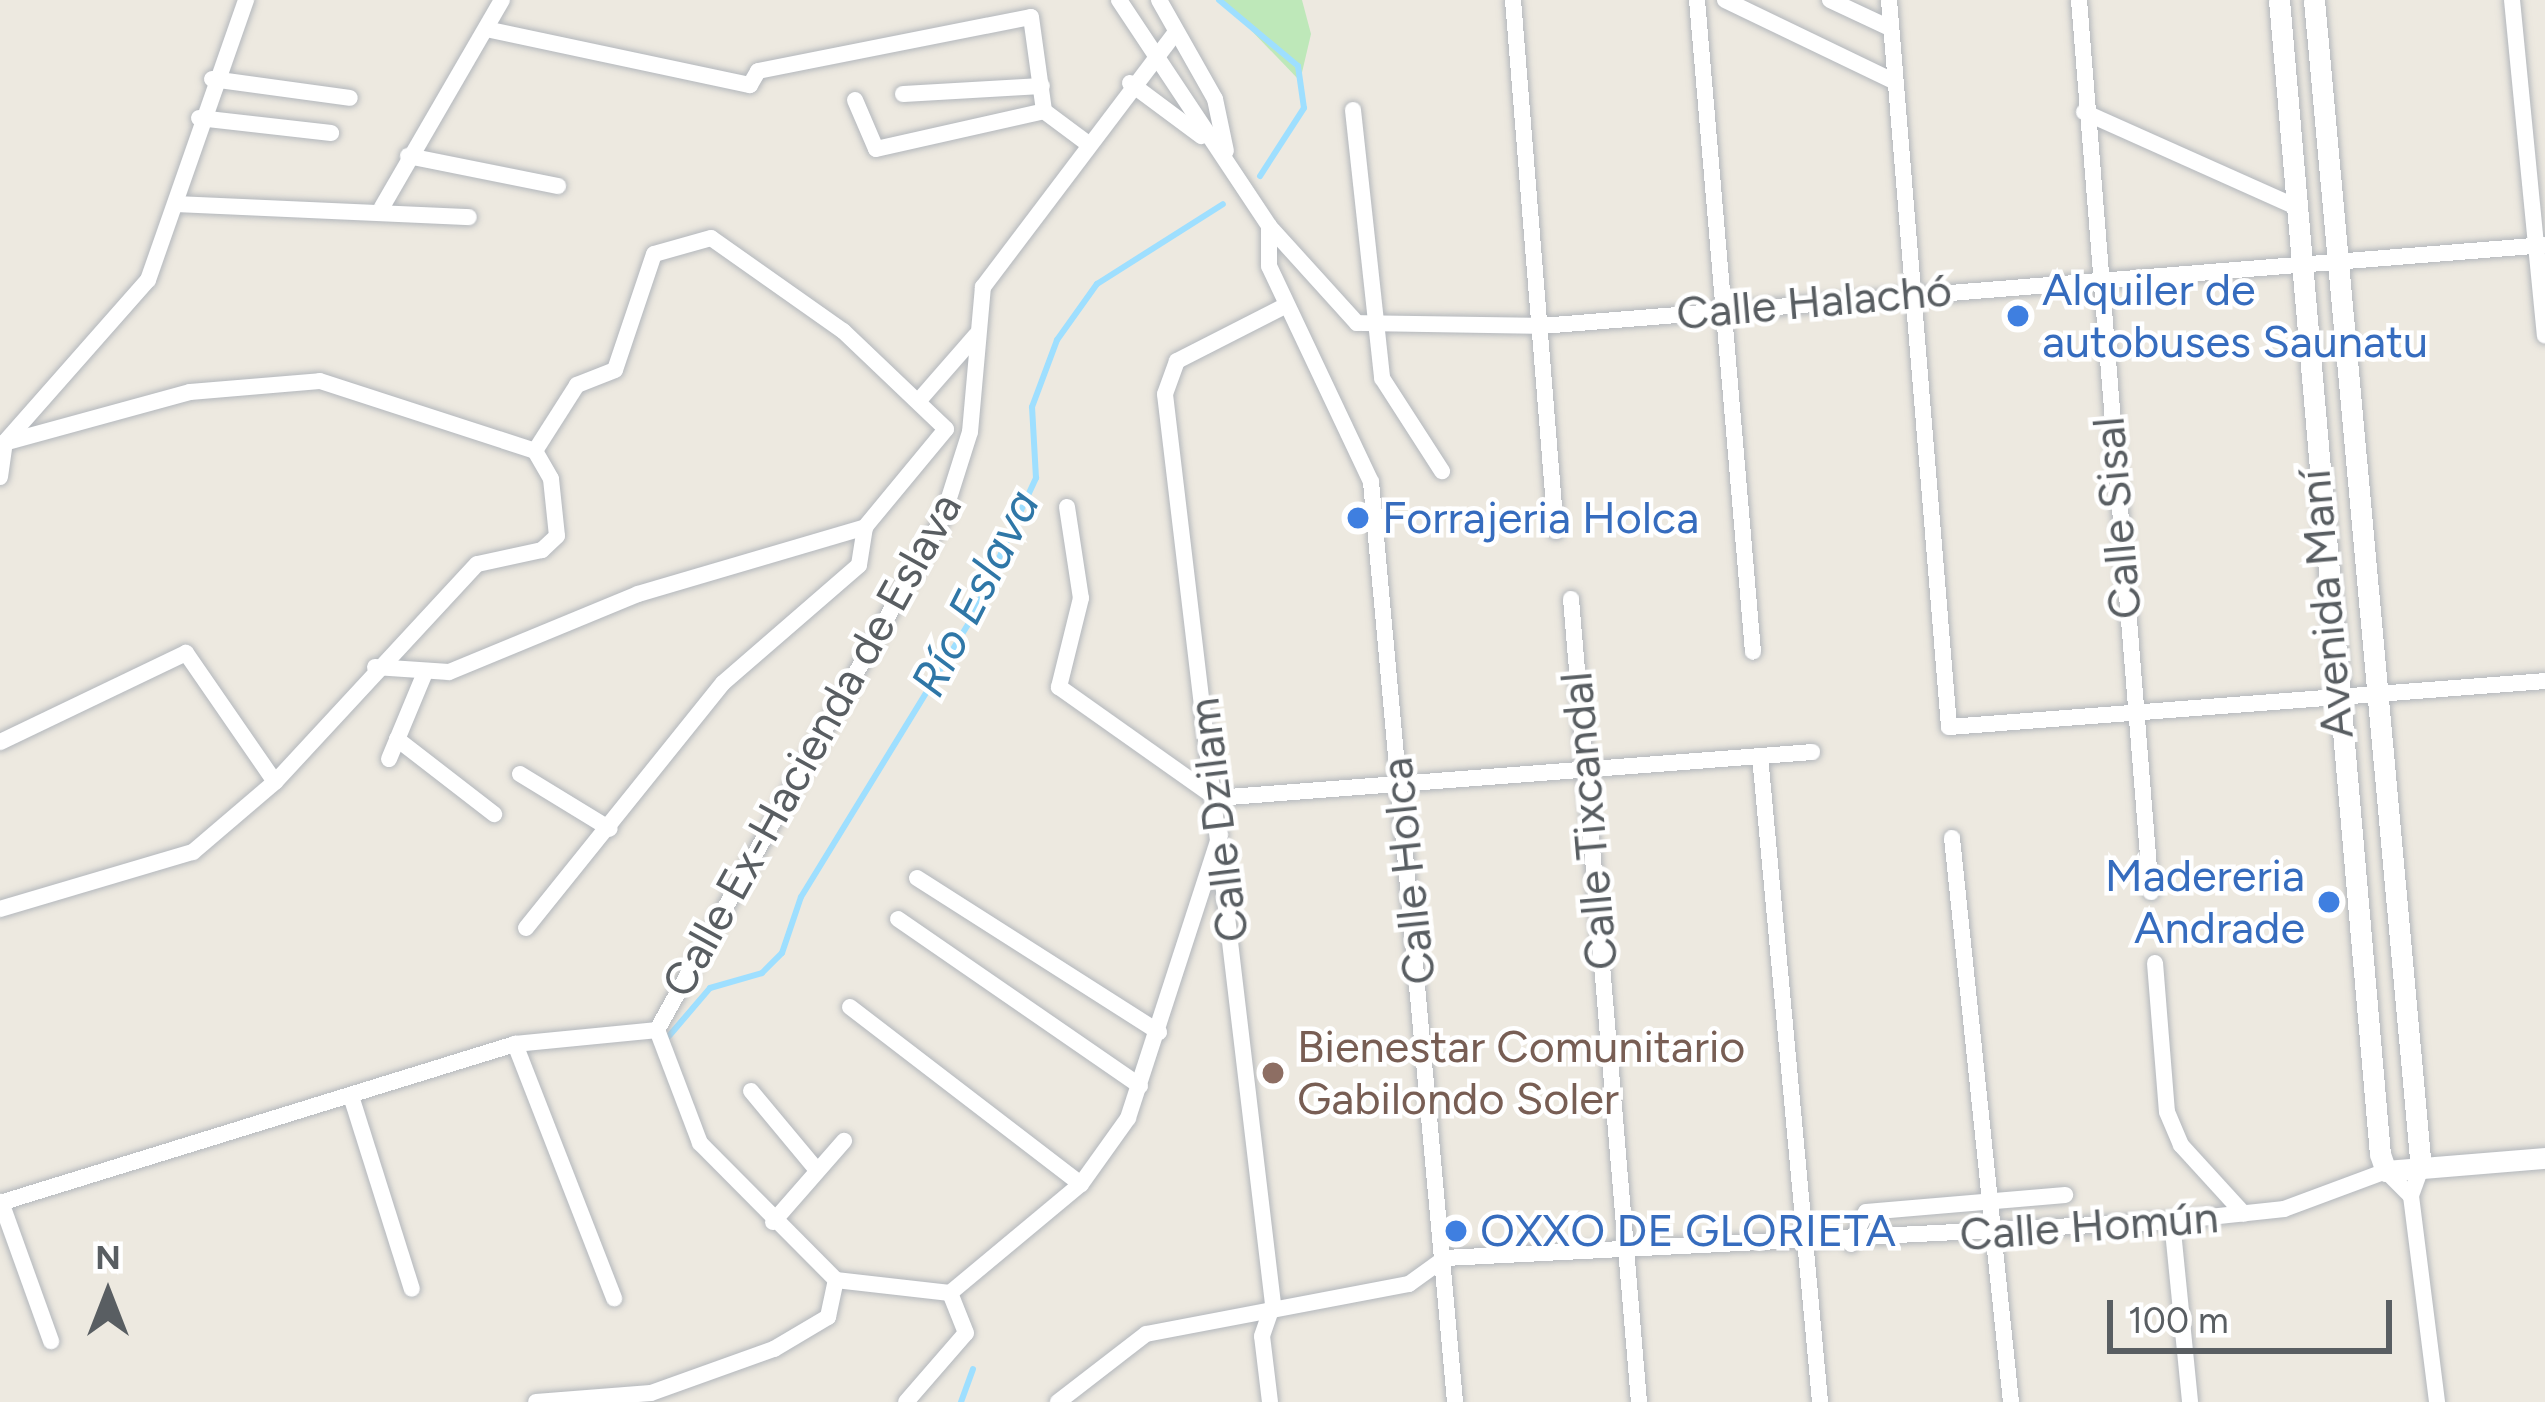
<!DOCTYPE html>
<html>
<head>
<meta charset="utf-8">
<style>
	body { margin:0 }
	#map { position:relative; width:2545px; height:1402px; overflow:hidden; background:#ede9e0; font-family:Figtree,sans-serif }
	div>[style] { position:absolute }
	.green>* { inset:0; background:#bee8b9 }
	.stream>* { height:6px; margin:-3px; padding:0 3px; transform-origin:3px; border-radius:3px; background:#9edfff }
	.roads { filter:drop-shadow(0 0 3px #b3b7bc) drop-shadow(0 0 3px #b3b7bc) }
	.street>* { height:16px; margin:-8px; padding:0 8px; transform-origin:8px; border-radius:8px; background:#fff }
	.secondary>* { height:21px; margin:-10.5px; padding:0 10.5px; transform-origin:10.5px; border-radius:10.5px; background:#fff }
	.dots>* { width:33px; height:33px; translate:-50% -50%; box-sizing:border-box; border:6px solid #fff; border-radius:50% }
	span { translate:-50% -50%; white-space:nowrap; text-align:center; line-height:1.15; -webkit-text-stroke:9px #fff; paint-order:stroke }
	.shop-label { font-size:45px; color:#366cbe }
	.left { translate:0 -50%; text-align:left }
	.right { translate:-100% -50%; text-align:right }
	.street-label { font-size:45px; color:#595e62 }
	.education-label { font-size:45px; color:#785e54 }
	.water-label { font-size:48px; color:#2f77a7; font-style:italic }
	.north { position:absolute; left:48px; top:1234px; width:120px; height:120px; -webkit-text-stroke:9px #fff; paint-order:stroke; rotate:0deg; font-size:33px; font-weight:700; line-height:48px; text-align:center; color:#595e62 }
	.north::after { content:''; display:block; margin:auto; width:42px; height:54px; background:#595e62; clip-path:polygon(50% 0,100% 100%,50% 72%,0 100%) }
	.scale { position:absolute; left:2107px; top:1300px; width:285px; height:54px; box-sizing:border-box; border:6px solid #595e62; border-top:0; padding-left:15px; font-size:36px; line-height:42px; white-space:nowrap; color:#595e62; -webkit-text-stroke:9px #fff; paint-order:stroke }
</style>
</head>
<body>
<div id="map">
	<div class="green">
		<div style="clip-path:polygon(1222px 0,1302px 0,1311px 34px,1300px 81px)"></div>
	</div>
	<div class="stream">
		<div style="left:1219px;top:0;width:103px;rotate:39.9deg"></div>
		<div style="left:1298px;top:66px;width:42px;rotate:81.9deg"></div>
		<div style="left:1304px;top:108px;width:81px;rotate:122.9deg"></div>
		<div style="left:669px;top:1036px;width:63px;rotate:-49.5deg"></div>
		<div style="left:710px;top:988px;width:54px;rotate:-16.1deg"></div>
		<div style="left:762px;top:973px;width:28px;rotate:-45deg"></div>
		<div style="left:782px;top:953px;width:59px;rotate:-71.3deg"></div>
		<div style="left:801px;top:897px;width:321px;rotate:-58.5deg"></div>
		<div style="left:969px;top:623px;width:160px;rotate:-65.2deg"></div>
		<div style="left:1036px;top:478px;width:71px;rotate:-93.2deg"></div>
		<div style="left:1032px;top:407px;width:72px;rotate:-69.5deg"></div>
		<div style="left:1057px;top:340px;width:69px;rotate:-54.5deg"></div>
		<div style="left:1097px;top:284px;width:149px;rotate:-32.4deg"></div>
		<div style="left:961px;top:1402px;width:35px;rotate:-70deg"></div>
	</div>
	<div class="roads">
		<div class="street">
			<div style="left:1119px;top:0;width:271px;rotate:56.4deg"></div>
			<div style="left:1269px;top:226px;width:131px;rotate:47.8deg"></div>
			<div style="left:1357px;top:323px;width:184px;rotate:0.9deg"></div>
			<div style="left:1541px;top:326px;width:1007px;rotate:-4.61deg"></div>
			<div style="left:1159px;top:0;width:114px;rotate:60.5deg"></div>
			<div style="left:1215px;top:99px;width:53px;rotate:78.1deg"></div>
			<div style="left:1513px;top:0;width:533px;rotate:85.37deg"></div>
			<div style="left:1697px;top:0;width:654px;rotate:85.09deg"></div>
			<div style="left:1725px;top:0;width:187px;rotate:25.7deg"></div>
			<div style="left:1830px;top:0;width:66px;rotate:25deg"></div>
			<div style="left:1889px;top:0;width:729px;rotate:85.28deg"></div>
			<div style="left:1949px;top:727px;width:598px;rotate:-4.41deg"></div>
			<div style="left:2079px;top:0;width:895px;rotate:85.39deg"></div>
			<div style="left:2512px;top:0;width:337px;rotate:84.4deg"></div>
			<div style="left:486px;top:29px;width:270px;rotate:12deg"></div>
			<div style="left:750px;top:85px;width:16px;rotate:-60deg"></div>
			<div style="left:758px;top:71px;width:278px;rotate:-11.2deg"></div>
			<div style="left:1031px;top:17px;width:95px;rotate:82.1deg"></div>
			<div style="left:1044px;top:111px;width:54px;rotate:36.7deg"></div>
			<div style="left:212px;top:79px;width:139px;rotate:7.8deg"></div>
			<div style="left:1130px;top:83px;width:89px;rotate:36.7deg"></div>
			<div style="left:903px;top:94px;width:139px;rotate:-3.3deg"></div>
			<div style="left:855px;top:100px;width:53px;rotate:66.8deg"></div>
			<div style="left:876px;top:149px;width:172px;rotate:-12.7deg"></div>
			<div style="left:1353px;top:110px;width:270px;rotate:83.8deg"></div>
			<div style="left:1382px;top:378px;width:111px;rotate:57.2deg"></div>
			<div style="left:2084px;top:112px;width:228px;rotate:24.1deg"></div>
			<div style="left:199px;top:118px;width:133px;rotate:6.5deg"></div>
			<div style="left:408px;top:156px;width:153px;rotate:11.3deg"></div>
			<div style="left:178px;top:204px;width:291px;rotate:2.6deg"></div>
			<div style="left:382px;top:207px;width:239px;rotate:-59.9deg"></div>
			<div style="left:1269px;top:226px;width:40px;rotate:90deg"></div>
			<div style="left:1269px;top:266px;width:239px;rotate:64.7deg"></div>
			<div style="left:1371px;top:482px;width:924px;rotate:84.78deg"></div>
			<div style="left:922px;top:397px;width:82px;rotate:-48.9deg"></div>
			<div style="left:0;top:444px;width:197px;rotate:-15.3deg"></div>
			<div style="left:190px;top:392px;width:130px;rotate:-4.8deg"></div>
			<div style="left:320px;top:381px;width:226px;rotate:18deg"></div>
			<div style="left:535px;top:451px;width:32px;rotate:60deg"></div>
			<div style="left:551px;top:479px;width:57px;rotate:84deg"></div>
			<div style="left:557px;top:536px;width:21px;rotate:137deg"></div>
			<div style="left:542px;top:550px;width:66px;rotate:167.8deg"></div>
			<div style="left:477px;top:564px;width:297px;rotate:132.8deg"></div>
			<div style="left:275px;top:782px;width:157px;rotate:-124.6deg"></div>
			<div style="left:186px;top:653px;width:206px;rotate:154.4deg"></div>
			<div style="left:0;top:477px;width:35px;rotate:-82deg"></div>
			<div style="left:5px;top:442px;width:216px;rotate:-48.6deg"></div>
			<div style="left:148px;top:280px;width:297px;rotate:-70.7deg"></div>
			<div style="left:1067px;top:507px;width:92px;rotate:81.3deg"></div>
			<div style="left:1081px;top:598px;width:92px;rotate:103.9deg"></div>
			<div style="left:1059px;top:687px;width:192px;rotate:35.3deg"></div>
			<div style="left:1216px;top:798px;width:598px;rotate:-4.41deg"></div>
			<div style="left:1571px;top:599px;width:806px;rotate:85.16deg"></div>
			<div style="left:375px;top:667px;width:74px;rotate:3.9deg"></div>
			<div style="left:449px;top:672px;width:204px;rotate:-22.4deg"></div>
			<div style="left:638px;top:594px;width:237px;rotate:-16.4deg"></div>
			<div style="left:865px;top:527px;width:127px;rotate:-50.4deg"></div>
			<div style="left:946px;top:429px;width:142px;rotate:-136.4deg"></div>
			<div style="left:843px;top:331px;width:161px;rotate:-144.8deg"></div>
			<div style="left:711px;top:238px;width:59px;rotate:164.3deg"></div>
			<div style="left:654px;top:254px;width:122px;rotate:108.6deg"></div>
			<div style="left:615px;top:370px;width:41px;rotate:158.5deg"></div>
			<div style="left:577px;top:385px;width:78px;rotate:122.5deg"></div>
			<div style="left:397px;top:739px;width:123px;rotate:37.7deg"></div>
			<div style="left:1760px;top:756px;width:649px;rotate:84.69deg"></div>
			<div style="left:389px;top:759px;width:91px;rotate:-67.4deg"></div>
			<div style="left:520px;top:774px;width:105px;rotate:31.4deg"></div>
			<div style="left:1952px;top:838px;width:567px;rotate:84.03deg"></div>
			<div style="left:917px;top:878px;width:287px;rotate:32.5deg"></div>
			<div style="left:0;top:909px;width:201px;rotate:-16.5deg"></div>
			<div style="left:193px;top:852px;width:108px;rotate:-40.5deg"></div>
			<div style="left:898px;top:919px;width:294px;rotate:34.6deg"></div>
			<div style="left:526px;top:928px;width:314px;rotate:-51.2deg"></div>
			<div style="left:723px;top:683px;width:180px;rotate:-40.9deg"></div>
			<div style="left:859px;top:565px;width:38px;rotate:-81deg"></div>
			<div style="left:2155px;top:963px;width:149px;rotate:85.4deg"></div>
			<div style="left:2167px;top:1112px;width:36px;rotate:67deg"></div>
			<div style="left:2181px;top:1145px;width:93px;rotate:47.6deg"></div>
			<div style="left:850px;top:1007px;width:291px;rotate:37.5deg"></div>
			<div style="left:515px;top:1044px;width:273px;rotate:68.7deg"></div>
			<div style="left:751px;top:1091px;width:102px;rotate:50.2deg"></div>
			<div style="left:351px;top:1096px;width:202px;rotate:72.5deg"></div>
			<div style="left:2421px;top:1168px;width:30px;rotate:110deg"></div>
			<div style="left:2411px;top:1196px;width:208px;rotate:82.8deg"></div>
			<div style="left:1px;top:1202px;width:148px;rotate:70.2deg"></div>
			<div style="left:0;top:1203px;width:539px;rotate:-17.16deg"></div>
			<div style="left:515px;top:1044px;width:143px;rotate:-5.6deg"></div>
			<div style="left:2172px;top:1221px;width:182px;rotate:84.3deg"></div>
			<div style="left:773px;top:1222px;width:108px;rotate:-48.8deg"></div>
			<div style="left:1851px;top:1244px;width:35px;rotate:-65deg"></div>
			<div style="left:1866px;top:1212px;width:200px;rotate:-4.9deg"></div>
			<div style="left:950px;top:1293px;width:115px;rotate:-173.5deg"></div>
			<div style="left:836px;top:1280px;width:193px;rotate:-134.8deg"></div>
			<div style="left:700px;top:1143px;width:121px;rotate:-110.8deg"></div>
			<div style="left:657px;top:1030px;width:587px;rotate:-60.86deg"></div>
			<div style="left:943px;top:517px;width:89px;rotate:-72.4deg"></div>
			<div style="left:970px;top:432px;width:146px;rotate:-84.9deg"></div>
			<div style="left:983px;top:287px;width:318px;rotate:-52.9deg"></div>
			<div style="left:950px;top:1293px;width:170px;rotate:-39.8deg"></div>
			<div style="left:1081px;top:1184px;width:81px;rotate:-54.5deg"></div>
			<div style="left:1128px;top:1118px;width:298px;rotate:-72deg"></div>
			<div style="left:536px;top:1402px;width:115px;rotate:-4.5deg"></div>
			<div style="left:651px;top:1393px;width:131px;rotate:-19.7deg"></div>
			<div style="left:774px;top:1349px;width:63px;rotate:-30.7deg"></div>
			<div style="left:828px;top:1317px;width:38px;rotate:-78deg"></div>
			<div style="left:906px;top:1402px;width:91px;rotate:-49deg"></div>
			<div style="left:966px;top:1333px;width:43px;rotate:-111.8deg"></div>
			<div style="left:1058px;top:1402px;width:111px;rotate:-37.7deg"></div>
			<div style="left:1146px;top:1334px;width:268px;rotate:-10.8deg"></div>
			<div style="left:1409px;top:1284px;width:44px;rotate:-35.8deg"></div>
			<div style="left:1445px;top:1258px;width:728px;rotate:-2.91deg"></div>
			<div style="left:2172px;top:1221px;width:113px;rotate:-6.1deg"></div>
			<div style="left:2284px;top:1209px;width:109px;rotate:-20.4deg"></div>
			<div style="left:2386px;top:1171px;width:35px;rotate:45deg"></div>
			<div style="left:1270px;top:1402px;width:66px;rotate:-96.9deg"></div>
			<div style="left:1262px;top:1336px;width:34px;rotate:-71deg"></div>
			<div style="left:1273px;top:1304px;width:916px;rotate:-96.77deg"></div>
			<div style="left:1165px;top:394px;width:35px;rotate:-70deg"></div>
			<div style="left:1177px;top:361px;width:121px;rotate:-27deg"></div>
		</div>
		<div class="secondary">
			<div style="left:2279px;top:0;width:1158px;rotate:85deg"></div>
			<div style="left:2380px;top:1154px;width:18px;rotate:71deg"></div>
			<div style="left:2386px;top:1171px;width:160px;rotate:-4.7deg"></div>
			<div style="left:2314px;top:0;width:1173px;rotate:84.77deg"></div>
		</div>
	</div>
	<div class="dots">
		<div style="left:2018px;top:316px;background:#3f7fe0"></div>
		<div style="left:1358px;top:518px;background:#3f7fe0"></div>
		<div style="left:2329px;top:902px;background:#3f7fe0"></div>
		<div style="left:1273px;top:1073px;background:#8d6e63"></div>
		<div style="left:1456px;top:1231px;background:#3f7fe0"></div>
	</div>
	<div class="shop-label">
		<span class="left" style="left:2042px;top:316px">Alquiler de<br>autobuses Saunatu</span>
		<span class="left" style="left:1382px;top:518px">Forrajeria Holca</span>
		<span class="right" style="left:2305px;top:902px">Madereria<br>Andrade</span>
		<span class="left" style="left:1480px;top:1231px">OXXO DE GLORIETA</span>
	</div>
	<div class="street-label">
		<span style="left:1814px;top:302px;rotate:-5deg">Calle Halachó</span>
		<span style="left:2117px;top:518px;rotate:-95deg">Calle Sisal</span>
		<span style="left:2326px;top:604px;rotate:-95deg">Avenida Maní</span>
		<span style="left:812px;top:745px;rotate:-61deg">Calle Ex-Hacienda de Eslava</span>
		<span style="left:1218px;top:820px;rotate:-97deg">Calle Dzilam</span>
		<span style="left:1589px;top:821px;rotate:-95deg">Calle Tixcandal</span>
		<span style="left:1408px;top:871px;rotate:-96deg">Calle Holca</span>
		<span style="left:2089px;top:1226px;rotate:-4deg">Calle Homún</span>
	</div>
	<div class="education-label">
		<span class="left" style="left:1297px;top:1073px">Bienestar Comunitario<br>Gabilondo Soler</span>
	</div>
	<div class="water-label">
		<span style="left:975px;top:593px;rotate:-63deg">Río Eslava</span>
	</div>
	<div class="north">N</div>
	<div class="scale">100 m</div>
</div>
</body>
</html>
